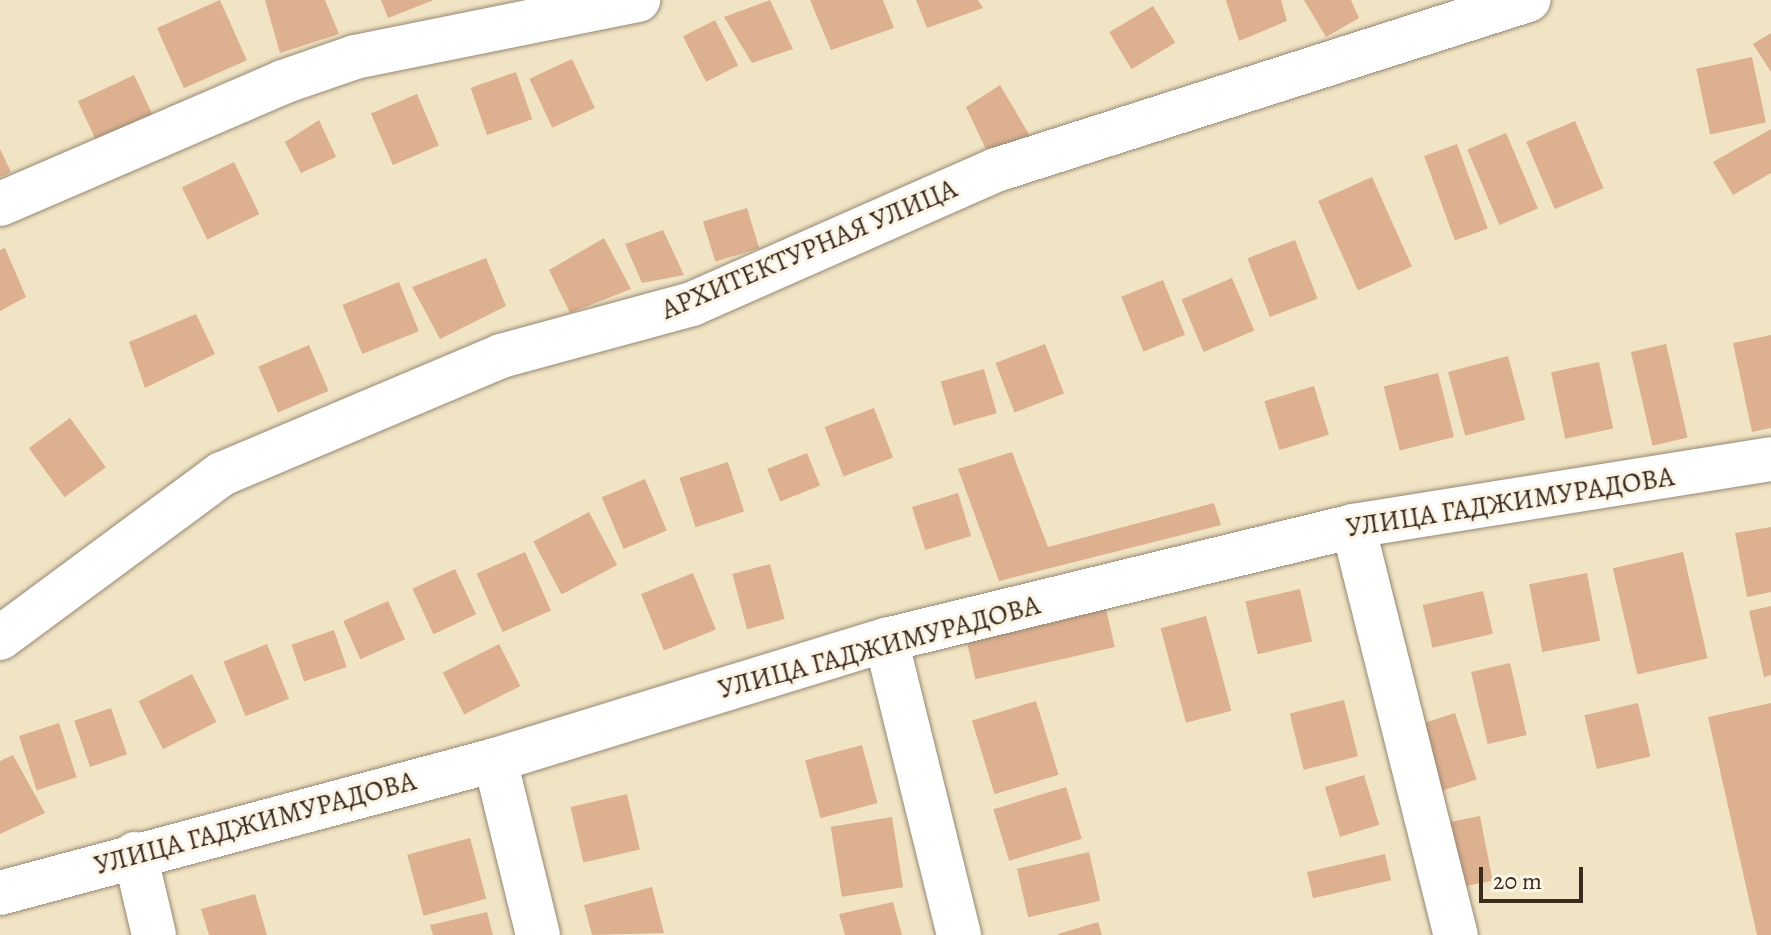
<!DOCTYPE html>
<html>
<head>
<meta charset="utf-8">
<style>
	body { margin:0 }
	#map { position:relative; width:1771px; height:935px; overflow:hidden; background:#f1e4c5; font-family:Alegreya,serif }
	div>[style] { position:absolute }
	.building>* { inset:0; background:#ddb090; transform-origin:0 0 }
	.roads { filter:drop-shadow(0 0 2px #968772) drop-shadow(0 0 2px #968772) }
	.minor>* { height:44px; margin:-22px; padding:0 22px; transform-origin:22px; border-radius:22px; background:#fff }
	span { translate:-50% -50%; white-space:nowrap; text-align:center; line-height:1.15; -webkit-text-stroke:6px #fcf5e5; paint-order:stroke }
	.street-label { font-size:28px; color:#3b2a1e }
	.scale { position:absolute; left:1479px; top:867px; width:104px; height:36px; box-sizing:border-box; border:4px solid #3b2a1e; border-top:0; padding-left:10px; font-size:24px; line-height:28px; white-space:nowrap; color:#3b2a1e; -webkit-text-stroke:6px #fcf5e5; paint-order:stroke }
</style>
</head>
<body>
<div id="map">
	<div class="building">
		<div style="left:220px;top:0;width:66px;height:69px;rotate:66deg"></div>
		<div style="clip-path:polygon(265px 0,325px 0,339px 34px,280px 53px)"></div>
		<div style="clip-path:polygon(381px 0,434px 0,388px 18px)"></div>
		<div style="clip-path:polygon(770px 0,793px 49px,752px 63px,724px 17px)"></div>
		<div style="clip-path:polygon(810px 0,883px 0,894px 28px,831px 50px)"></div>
		<div style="clip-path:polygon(916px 0,978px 0,983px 8px,927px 28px)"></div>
		<div style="clip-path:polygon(1226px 0,1281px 0,1287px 21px,1239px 41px)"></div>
		<div style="clip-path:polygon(1304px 0,1351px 0,1359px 18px,1326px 37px)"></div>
		<div style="left:1153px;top:6px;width:43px;height:51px;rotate:59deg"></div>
		<div style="left:715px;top:20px;width:51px;height:36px;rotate:63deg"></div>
		<div style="clip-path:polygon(1771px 33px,1771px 72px,1753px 44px)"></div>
		<div style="left:1752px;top:57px;width:67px;height:57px;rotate:78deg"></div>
		<div style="left:572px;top:59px;width:54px;height:47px;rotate:65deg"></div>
		<div style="left:516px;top:72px;width:50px;height:48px;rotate:71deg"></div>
		<div style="left:134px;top:75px;width:50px;height:62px;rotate:65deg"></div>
		<div style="clip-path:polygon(1000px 85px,1030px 136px,990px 158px,966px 107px)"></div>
		<div style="left:417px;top:94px;width:56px;height:50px;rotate:67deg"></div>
		<div style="clip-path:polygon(319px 120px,336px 157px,301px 173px,285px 142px)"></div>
		<div style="left:1575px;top:121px;width:73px;height:53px;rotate:67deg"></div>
		<div style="clip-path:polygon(1771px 129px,1771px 173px,1733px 195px,1713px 162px)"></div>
		<div style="left:1506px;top:133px;width:82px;height:42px;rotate:67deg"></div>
		<div style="left:1457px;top:144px;width:90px;height:35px;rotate:70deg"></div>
		<div style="clip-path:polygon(0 149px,11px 172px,0 177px)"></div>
		<div style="left:234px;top:162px;width:58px;height:58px;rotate:64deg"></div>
		<div style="left:1372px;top:177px;width:98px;height:59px;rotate:66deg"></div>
		<div style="left:747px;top:208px;width:42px;height:46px;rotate:73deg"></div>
		<div style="clip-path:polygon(663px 230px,684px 275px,642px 283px,625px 244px)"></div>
		<div style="clip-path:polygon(604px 238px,631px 289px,570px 313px,549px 270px)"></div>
		<div style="left:1295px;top:240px;width:63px;height:51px;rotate:69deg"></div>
		<div style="clip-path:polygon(5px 248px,26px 297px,0 311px,0 250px)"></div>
		<div style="clip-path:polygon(486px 258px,506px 306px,440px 339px,412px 287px)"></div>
		<div style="left:1232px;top:278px;width:57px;height:55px;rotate:67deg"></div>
		<div style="left:1163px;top:280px;width:59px;height:45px;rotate:68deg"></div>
		<div style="left:399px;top:282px;width:53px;height:61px;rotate:68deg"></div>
		<div style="clip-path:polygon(196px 314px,215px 354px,145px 388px,129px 342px)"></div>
		<div style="clip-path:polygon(1771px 335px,1771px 428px,1752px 432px,1733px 343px)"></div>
		<div style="left:1045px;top:344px;width:53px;height:53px;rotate:69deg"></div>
		<div style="left:1666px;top:344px;width:96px;height:36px;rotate:77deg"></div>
		<div style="left:309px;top:345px;width:50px;height:55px;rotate:67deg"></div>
		<div style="left:1508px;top:356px;width:66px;height:62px;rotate:75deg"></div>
		<div style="left:1599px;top:362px;width:68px;height:49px;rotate:78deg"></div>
		<div style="left:984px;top:369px;width:46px;height:45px;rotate:74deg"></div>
		<div style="left:1438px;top:373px;width:66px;height:56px;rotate:76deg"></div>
		<div style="left:1314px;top:386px;width:51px;height:52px;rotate:73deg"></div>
		<div style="left:874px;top:408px;width:53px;height:53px;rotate:69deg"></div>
		<div style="left:70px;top:418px;width:61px;height:51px;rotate:54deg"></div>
		<div style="clip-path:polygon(1012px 452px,1048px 547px,1214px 503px,1221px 525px,999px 581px,958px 469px)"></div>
		<div style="left:807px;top:453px;width:35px;height:43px;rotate:68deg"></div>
		<div style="left:728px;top:462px;width:52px;height:51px;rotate:72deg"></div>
		<div style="left:645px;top:479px;width:56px;height:47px;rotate:67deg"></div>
		<div style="left:958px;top:493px;width:45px;height:48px;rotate:73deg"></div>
		<div style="left:589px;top:512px;width:60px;height:63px;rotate:62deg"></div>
		<div style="clip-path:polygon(1771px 527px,1771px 592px,1747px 597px,1735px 533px)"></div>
		<div style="left:525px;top:552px;width:64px;height:53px;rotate:66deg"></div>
		<div style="left:1683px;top:552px;width:109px;height:72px;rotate:77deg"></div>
		<div style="left:770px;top:564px;width:57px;height:39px;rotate:75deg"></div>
		<div style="left:455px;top:569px;width:50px;height:47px;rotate:65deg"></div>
		<div style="left:693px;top:573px;width:61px;height:56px;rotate:68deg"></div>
		<div style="left:1587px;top:573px;width:69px;height:59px;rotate:79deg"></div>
		<div style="left:1300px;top:589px;width:54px;height:56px;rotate:77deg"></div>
		<div style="left:1483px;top:591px;width:44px;height:62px;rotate:77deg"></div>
		<div style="left:388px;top:601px;width:42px;height:49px;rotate:66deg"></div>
		<div style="clip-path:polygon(1771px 606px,1771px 675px,1764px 677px,1749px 611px)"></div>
		<div style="left:1106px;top:609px;width:39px;height:143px;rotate:77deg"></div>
		<div style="left:1206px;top:616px;width:98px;height:47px;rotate:75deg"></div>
		<div style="left:334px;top:630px;width:39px;height:45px;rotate:71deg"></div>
		<div style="left:267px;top:644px;width:59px;height:47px;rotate:68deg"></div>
		<div style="left:499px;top:644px;width:47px;height:63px;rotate:63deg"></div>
		<div style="left:1510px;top:663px;width:74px;height:40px;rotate:77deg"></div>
		<div style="left:192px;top:674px;width:54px;height:60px;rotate:63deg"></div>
		<div style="left:1344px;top:700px;width:58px;height:56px;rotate:76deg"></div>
		<div style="left:1036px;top:701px;width:77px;height:67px;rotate:73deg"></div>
		<div style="left:1638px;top:703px;width:55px;height:55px;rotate:77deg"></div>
		<div style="clip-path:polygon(1771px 703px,1771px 935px,1757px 935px,1708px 717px)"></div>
		<div style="left:111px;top:708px;width:49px;height:39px;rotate:71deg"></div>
		<div style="left:1455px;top:713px;width:70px;height:51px;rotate:72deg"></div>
		<div style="left:59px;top:723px;width:57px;height:42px;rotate:72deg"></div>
		<div style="left:862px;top:745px;width:60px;height:59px;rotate:75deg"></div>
		<div style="clip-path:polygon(13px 755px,45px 813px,0 834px,0 761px)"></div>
		<div style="left:1364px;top:775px;width:52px;height:41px;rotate:73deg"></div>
		<div style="left:1066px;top:787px;width:54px;height:76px;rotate:73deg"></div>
		<div style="left:627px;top:794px;width:57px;height:58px;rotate:77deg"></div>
		<div style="left:1480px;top:816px;width:66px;height:40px;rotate:79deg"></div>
		<div style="left:892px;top:817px;width:71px;height:62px;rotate:81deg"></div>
		<div style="left:470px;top:838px;width:63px;height:65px;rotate:75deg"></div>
		<div style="left:1089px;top:852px;width:50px;height:74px;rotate:77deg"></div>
		<div style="left:1385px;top:854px;width:27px;height:80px;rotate:77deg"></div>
		<div style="clip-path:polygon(652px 887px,664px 933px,592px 935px,584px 905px)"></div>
		<div style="clip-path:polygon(255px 894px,267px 935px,209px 935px,201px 909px)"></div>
		<div style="clip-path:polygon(893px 902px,902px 935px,845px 935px,839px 914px)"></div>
		<div style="clip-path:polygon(487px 912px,493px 935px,433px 935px,430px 925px)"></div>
		<div style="clip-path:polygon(1098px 922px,1102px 935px,1059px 935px,1058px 934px)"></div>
	</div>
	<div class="roads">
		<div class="minor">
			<div style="left:0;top:204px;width:308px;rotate:-23.3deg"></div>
			<div style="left:283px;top:82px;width:76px;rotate:-19.1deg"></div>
			<div style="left:355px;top:57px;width:289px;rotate:-11.4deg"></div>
			<div style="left:1353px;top:526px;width:422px;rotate:75.9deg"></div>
			<div style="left:0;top:638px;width:276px;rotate:-36.5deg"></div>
			<div style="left:222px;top:474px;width:303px;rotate:-22.9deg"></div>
			<div style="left:501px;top:356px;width:198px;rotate:-15.2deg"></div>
			<div style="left:692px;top:304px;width:332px;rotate:-23.8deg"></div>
			<div style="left:996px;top:170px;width:559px;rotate:-17.72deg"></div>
			<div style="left:886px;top:640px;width:304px;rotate:76.1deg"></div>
			<div style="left:495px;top:760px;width:180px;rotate:76.2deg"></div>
			<div style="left:135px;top:854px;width:83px;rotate:76.8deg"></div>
			<div style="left:0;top:893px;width:513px;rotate:-15.04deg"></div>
			<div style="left:495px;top:760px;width:409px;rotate:-17.1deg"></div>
			<div style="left:886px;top:640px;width:481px;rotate:-13.7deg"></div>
			<div style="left:1353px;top:526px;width:423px;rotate:-9.1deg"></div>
		</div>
	</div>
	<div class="street-label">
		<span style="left:809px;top:249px;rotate:-23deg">АРХИТЕКТУРНАЯ УЛИЦА</span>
		<span style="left:1510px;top:502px;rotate:-9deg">УЛИЦА ГАДЖИМУРАДОВА</span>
		<span style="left:879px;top:647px;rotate:-15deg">УЛИЦА ГАДЖИМУРАДОВА</span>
		<span style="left:255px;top:823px;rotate:-15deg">УЛИЦА ГАДЖИМУРАДОВА</span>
	</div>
	<div class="scale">20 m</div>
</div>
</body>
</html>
